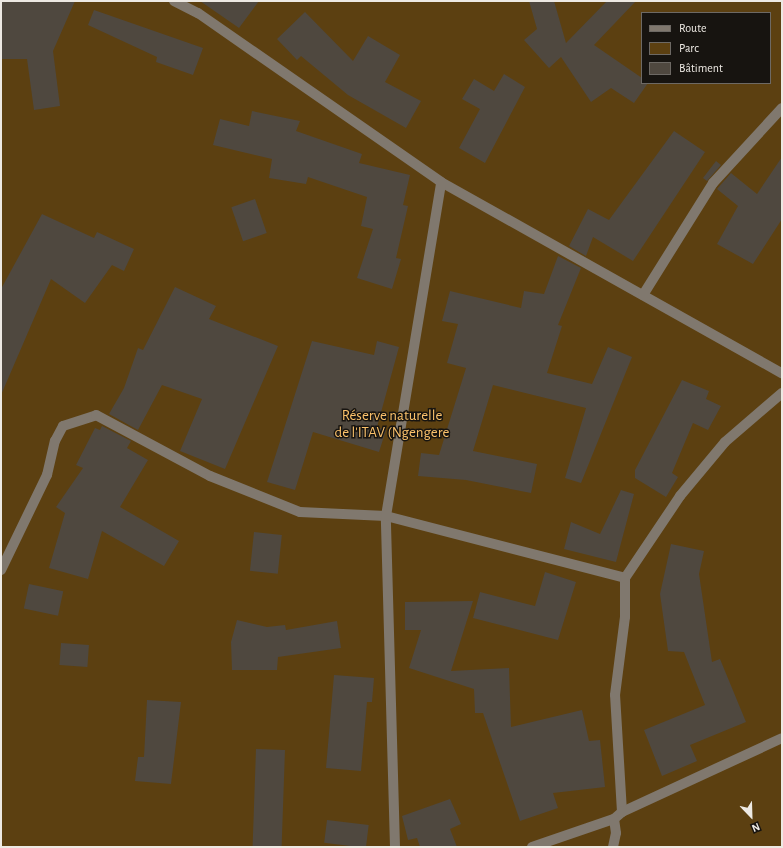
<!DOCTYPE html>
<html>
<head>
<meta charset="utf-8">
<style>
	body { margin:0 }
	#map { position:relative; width:783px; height:848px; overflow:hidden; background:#312b22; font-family:"Alegreya Sans",sans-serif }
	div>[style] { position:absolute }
	.green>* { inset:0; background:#5c4011 }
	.building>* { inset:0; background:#4f483f; transform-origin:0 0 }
	.minor>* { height:10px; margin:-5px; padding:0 5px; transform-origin:5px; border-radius:5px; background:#80786e }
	span { translate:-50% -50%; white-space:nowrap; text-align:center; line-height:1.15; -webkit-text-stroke:3px #171410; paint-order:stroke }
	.park-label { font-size:15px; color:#fac16b }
	.frame { position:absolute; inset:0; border:2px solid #ede9e3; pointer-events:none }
	.legend { position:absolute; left:641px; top:12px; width:130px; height:72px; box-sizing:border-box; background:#171410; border:1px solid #6d6964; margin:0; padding:5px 7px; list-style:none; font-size:12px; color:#ede9e3 }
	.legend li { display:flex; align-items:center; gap:8px; height:20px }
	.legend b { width:20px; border:1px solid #6d6964 }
	.north { position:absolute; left:731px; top:796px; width:40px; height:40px; -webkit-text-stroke:3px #171410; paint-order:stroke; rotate:157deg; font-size:11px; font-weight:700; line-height:16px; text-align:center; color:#ede9e3 }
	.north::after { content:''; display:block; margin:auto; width:14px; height:18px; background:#ede9e3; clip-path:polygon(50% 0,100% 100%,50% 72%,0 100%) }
</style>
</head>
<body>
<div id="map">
	<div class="green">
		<div style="clip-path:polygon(evenodd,1px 1px,782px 1px,782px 847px,1px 847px,1px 1px,642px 13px,770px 13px,770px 83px,642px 83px,642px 13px)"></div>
	</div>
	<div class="building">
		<div style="clip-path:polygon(1px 1px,75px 1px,53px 51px,60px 106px,34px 110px,27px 59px,1px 59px)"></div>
		<div style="clip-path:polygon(200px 1px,259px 1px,239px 28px)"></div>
		<div style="clip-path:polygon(529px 1px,554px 1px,566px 43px,607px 1px,636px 1px,594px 45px,642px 78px,642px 83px,648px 83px,634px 103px,611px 88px,591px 102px,561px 57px,549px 68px,524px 40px,537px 29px)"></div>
		<div style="clip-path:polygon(94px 10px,203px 48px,193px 75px,156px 62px,157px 57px,88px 25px)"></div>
		<div style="clip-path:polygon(305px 12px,353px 61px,368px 36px,400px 55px,385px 82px,421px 101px,406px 128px,348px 95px,301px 56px,297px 60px,277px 39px)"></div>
		<div style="clip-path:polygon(504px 74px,525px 87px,485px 163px,459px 148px,480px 109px,462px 99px,474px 79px,494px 91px)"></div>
		<div style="clip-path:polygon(252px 111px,300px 121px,296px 131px,362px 154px,359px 163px,410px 175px,403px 205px,408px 206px,396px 258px,401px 259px,392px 289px,357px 278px,373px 229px,361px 226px,367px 197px,308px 177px,306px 184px,269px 178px,272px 159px,213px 145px,220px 119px,249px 126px)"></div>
		<div style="clip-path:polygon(674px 131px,705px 152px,633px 261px,593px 237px,586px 256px,569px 246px,588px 209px,609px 220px)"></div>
		<div style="clip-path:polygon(782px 157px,782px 219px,753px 264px,717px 244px,738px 206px,717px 189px,731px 173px,757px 194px)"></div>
		<div style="clip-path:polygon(716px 161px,721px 165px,707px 181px,703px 178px)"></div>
		<div style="left:255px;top:199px;width:36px;height:25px;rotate:71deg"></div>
		<div style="clip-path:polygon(42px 214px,94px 238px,97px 232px,134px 249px,124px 271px,112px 265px,85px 303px,51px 279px,1px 395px,1px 289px)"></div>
		<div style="clip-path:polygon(558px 256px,581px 268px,558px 325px,562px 326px,547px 373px,592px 384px,608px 347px,632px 357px,581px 483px,565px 478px,586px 408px,493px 385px,473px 451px,537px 464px,531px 493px,466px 480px,418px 476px,421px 453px,439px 455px,466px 368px,447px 363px,458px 324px,442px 321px,450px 291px,521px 308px,524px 291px,544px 294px)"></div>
		<div style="clip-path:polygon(175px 287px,216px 306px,209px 319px,278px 346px,225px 469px,180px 451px,202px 399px,162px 385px,138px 430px,109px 414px,124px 388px,138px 348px,143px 350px)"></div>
		<div style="clip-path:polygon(312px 341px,374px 355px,377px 341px,399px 347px,377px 427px,386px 430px,379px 452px,313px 432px,295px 490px,267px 482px)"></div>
		<div style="clip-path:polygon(682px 380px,709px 391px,706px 399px,721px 406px,708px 430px,693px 423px,672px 473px,678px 477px,666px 497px,635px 478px,635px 470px)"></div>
		<div style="clip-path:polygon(102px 426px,131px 441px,127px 448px,148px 460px,120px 507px,179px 541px,164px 566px,102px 531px,88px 579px,49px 568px,65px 513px,56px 507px,83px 468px,76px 465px,95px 428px,100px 430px)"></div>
		<div style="clip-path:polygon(621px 490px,634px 494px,616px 562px,564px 549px,571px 522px,600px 534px)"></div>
		<div style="left:254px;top:532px;width:28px;height:39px;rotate:6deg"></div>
		<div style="clip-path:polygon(671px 544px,704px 551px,699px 574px,712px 662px,720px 659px,746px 722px,690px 745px,697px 761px,662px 776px,644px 730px,705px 705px,684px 652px,668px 651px,660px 594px)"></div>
		<div style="clip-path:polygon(545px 572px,576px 582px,558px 640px,473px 618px,480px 592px,535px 606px)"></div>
		<div style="left:29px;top:584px;width:35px;height:25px;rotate:12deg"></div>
		<div style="clip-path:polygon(473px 601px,451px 671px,509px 668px,511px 727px,582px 710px,589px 741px,600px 740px,605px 787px,553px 793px,558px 808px,520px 821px,483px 713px,475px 713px,474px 689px,409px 668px,421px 630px,405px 630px,405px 602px)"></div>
		<div style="clip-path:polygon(237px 620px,267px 627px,285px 625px,286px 630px,337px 621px,341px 648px,278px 657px,277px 670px,232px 670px,231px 642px)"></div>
		<div style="left:61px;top:643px;width:28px;height:22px;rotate:4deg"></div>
		<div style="clip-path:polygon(334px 675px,374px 678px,372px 702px,367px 702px,361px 771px,326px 768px)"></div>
		<div style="clip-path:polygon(147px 700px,181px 702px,171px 784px,135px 781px,138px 757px,144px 757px)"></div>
		<div style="left:256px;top:749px;width:29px;height:98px;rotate:2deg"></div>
		<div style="clip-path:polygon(450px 799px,461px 824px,450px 829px,457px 847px,420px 847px,417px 838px,408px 840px,402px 816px)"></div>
		<div style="left:327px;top:820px;width:42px;height:23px;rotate:7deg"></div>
	</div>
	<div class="minor">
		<div style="left:174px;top:1px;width:27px;rotate:27deg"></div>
		<div style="left:198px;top:13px;width:296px;rotate:34.8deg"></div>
		<div style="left:441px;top:182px;width:391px;rotate:29.3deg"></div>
		<div style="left:643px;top:295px;width:132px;rotate:-58deg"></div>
		<div style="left:713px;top:183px;width:102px;rotate:-47.4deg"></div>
		<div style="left:1px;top:570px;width:106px;rotate:-64.2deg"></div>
		<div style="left:47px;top:475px;width:35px;rotate:-77deg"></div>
		<div style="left:55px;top:441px;width:17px;rotate:-62deg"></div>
		<div style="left:63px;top:426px;width:35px;rotate:-18deg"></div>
		<div style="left:96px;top:415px;width:129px;rotate:28.2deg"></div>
		<div style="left:210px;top:476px;width:97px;rotate:21.8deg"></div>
		<div style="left:300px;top:512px;width:86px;rotate:2.7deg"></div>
		<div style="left:386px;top:516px;width:247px;rotate:14.5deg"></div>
		<div style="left:622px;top:812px;width:117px;rotate:-93.4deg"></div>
		<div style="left:615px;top:695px;width:79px;rotate:-82.7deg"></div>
		<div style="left:625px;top:617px;width:39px;rotate:-90deg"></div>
		<div style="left:625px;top:578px;width:99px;rotate:-56.1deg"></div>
		<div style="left:680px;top:496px;width:70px;rotate:-50.2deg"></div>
		<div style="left:725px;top:442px;width:75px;rotate:-40.7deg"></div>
		<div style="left:395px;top:847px;width:331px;rotate:-91.6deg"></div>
		<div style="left:386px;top:516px;width:338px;rotate:-80.6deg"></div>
		<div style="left:532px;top:847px;width:87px;rotate:-18.9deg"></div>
		<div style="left:614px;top:819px;width:11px;rotate:-41deg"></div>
		<div style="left:622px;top:812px;width:176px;rotate:-24.8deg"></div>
		<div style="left:613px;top:847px;width:14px;rotate:-78deg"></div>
		<div style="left:616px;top:833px;width:14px;rotate:-98deg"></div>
	</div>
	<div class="park-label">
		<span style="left:392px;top:424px">Réserve naturelle<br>de l'ITAV (Ngengere</span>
	</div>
	<div class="frame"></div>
	<ul class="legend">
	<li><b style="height:5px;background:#80786e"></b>Route</li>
	<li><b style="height:11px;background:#5c4011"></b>Parc</li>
	<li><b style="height:11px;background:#4f483f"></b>Bâtiment</li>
	</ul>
	<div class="north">N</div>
</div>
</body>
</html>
